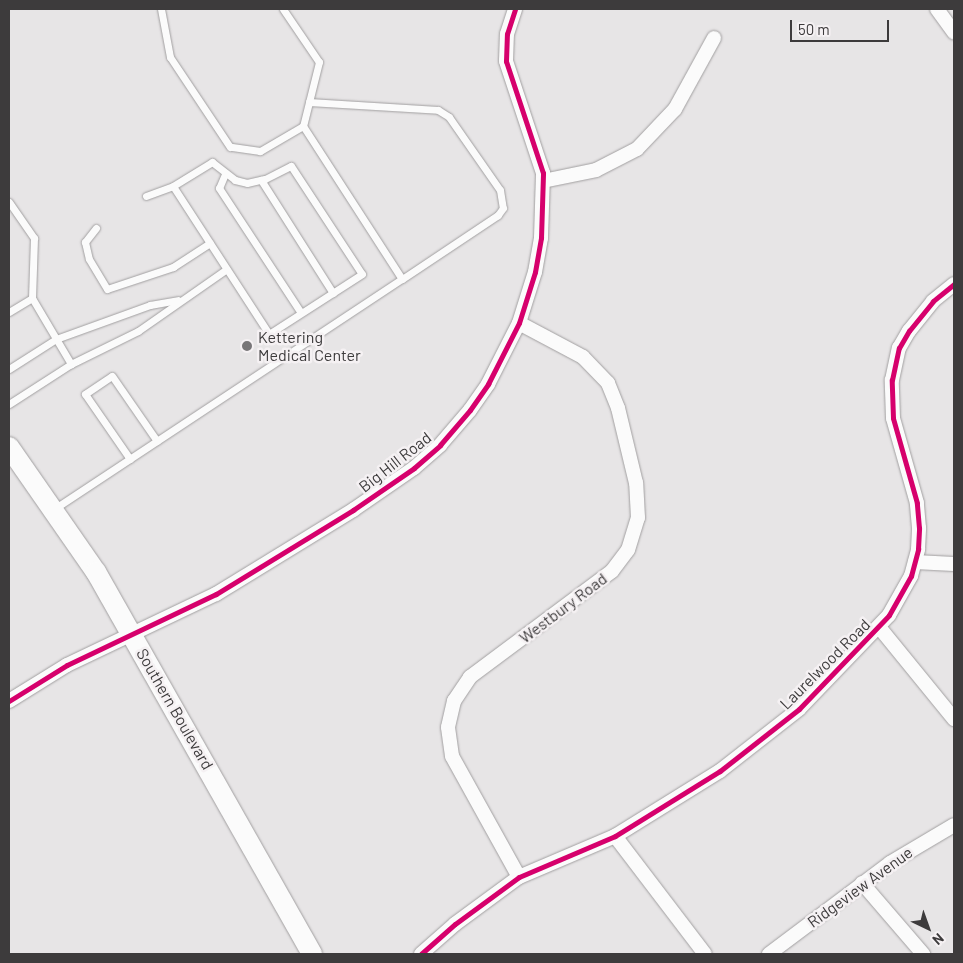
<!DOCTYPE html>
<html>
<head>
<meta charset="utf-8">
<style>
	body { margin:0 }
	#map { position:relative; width:963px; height:963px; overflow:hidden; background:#e7e5e6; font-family:Barlow,sans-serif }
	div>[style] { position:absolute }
	.roads { filter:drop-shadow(0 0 1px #a19fa0) drop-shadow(0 0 1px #a19fa0) }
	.lane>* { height:7px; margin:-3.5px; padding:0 3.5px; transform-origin:3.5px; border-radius:3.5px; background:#fbfbfb }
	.street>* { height:14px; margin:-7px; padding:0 7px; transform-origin:7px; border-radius:7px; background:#fbfbfb }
	.secondary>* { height:20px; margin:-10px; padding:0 10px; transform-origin:10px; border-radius:10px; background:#fbfbfb }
	.cycleway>* { height:5px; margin:-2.5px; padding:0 2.5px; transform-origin:2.5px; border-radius:2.5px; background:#d6006c }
	.dots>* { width:14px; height:14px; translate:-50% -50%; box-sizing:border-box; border:2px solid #f5f1f3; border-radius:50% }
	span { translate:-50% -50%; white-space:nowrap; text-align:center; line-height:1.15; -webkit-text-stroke:5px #f5f1f3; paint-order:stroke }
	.poi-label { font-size:16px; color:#3d3b3c }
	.left { translate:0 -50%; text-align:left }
	.street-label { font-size:16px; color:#3d3b3c }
	.frame { position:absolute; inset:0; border:10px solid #3d3b3c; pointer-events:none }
	.north { position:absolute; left:903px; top:903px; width:50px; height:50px; -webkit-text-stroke:4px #f5f1f3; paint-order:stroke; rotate:138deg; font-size:14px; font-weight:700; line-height:20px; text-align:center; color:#3d3b3c }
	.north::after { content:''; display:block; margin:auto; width:18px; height:22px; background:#3d3b3c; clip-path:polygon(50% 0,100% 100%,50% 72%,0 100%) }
	.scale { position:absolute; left:790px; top:20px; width:99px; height:22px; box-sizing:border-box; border:2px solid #3d3b3c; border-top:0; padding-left:6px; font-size:15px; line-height:18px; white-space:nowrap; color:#3d3b3c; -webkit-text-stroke:4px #f5f1f3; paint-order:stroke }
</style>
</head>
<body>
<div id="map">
	<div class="roads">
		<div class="lane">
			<div style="left:283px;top:9px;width:64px;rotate:55.8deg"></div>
			<div style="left:319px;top:62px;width:66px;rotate:104deg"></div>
			<div style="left:309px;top:102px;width:129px;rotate:3.5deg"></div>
			<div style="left:438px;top:110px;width:13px;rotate:32deg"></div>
			<div style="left:449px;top:117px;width:89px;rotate:55.1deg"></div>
			<div style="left:500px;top:190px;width:18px;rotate:81deg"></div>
			<div style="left:503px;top:208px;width:9px;rotate:126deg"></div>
			<div style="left:498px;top:215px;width:115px;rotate:146.3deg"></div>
			<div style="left:212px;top:162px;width:29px;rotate:38deg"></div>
			<div style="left:235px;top:180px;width:12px;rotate:14deg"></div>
			<div style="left:247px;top:183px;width:18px;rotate:-13deg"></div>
			<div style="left:265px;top:179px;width:29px;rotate:-27deg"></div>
			<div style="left:291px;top:166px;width:129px;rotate:56.7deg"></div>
			<div style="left:362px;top:274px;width:111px;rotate:147.2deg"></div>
			<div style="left:269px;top:334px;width:176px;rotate:-123deg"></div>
			<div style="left:173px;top:186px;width:46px;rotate:-31.6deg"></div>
			<div style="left:225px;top:174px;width:15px;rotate:113deg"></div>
			<div style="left:219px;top:188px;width:149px;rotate:56.7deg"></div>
			<div style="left:261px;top:180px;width:134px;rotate:57.5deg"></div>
			<div style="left:146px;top:196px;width:29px;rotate:-20deg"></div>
			<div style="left:9px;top:202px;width:44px;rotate:55.2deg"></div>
			<div style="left:34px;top:238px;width:60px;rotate:91.9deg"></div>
			<div style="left:32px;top:298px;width:77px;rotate:59.4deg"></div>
			<div style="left:96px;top:228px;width:18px;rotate:128deg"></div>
			<div style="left:85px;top:242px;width:17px;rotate:77deg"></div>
			<div style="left:89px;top:259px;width:35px;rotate:59deg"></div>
			<div style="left:107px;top:289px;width:70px;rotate:-18.4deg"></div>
			<div style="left:173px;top:267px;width:44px;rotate:-33deg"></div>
			<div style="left:9px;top:312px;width:27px;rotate:-31deg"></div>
			<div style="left:9px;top:369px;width:56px;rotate:-32.6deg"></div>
			<div style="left:56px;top:339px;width:100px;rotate:-19.9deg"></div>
			<div style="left:150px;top:305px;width:28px;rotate:-10deg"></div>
			<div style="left:9px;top:404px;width:74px;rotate:-32.8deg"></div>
			<div style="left:71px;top:364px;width:75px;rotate:-26.2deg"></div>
			<div style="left:138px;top:331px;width:108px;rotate:-34.9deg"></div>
			<div style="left:130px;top:459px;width:79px;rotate:-124.7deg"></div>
			<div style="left:85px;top:394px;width:32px;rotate:-34deg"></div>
			<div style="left:112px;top:376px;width:79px;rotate:55.3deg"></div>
			<div style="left:54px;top:509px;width:417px;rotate:-33.5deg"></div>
			<div style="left:402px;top:279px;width:182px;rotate:-122.9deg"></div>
			<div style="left:303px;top:126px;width:50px;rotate:149.8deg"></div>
			<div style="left:260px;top:151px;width:30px;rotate:-172deg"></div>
			<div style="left:230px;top:147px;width:108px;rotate:-123.7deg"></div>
			<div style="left:170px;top:57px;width:49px;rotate:-100.6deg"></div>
		</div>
		<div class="street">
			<div style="left:937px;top:9px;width:29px;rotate:54deg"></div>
			<div style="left:543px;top:181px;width:54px;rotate:-11.7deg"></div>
			<div style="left:596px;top:170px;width:46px;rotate:-27.1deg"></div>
			<div style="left:637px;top:149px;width:55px;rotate:-46.5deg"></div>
			<div style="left:675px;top:109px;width:81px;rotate:-61.2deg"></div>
			<div style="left:915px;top:562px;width:39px;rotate:3deg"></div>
			<div style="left:879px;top:627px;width:119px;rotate:50.8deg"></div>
			<div style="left:9px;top:701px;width:68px;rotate:-31.8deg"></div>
			<div style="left:67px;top:665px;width:165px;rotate:-25.5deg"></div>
			<div style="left:216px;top:594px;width:161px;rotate:-31.5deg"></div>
			<div style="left:353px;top:510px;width:74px;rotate:-34.5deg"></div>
			<div style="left:414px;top:468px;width:35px;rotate:-41deg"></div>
			<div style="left:440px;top:445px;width:46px;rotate:-49.4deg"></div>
			<div style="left:470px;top:410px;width:32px;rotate:-55deg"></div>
			<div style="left:488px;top:384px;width:68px;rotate:-63.1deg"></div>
			<div style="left:519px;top:323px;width:53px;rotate:-72.6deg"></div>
			<div style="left:535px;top:272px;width:35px;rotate:-80deg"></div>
			<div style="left:541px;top:238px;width:65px;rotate:-88.2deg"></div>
			<div style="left:543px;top:173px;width:118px;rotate:-108.3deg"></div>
			<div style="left:506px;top:61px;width:27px;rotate:-88deg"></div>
			<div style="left:507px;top:34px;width:26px;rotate:-72deg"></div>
			<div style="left:615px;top:836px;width:148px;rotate:52.7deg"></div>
			<div style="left:519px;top:877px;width:138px;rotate:-119deg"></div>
			<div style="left:452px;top:756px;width:29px;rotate:-98deg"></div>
			<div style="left:448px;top:727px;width:27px;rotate:-77deg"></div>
			<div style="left:454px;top:701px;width:29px;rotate:-56deg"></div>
			<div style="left:470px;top:677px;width:177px;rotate:-36.7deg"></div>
			<div style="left:612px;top:571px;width:26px;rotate:-53deg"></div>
			<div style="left:628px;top:550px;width:34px;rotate:-73deg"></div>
			<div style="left:638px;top:518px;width:35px;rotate:-93deg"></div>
			<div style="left:636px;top:483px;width:77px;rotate:-103.5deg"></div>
			<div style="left:618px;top:408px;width:27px;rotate:-112deg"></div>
			<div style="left:608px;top:383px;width:36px;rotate:-134deg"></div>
			<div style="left:583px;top:357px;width:72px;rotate:-152deg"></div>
			<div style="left:862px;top:883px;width:94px;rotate:49.3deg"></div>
			<div style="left:421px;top:954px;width:45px;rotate:-41.4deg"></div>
			<div style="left:455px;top:924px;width:79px;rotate:-36.3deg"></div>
			<div style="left:519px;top:877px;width:104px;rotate:-23.1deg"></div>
			<div style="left:615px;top:836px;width:123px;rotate:-31.8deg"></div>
			<div style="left:720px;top:771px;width:100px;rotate:-38.1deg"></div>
			<div style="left:799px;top:709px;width:130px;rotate:-46.2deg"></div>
			<div style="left:889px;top:615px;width:45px;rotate:-60.6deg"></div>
			<div style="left:911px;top:576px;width:28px;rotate:-75deg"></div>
			<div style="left:918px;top:549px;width:21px;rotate:-87deg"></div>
			<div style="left:919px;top:528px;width:25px;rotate:-95deg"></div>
			<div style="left:917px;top:503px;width:88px;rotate:-105.8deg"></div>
			<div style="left:893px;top:418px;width:38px;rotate:-92deg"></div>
			<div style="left:892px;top:380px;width:33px;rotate:-78deg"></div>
			<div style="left:899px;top:348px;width:20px;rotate:-60deg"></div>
			<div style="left:909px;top:331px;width:38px;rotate:-51deg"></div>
			<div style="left:933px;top:301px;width:27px;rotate:-39deg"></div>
			<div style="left:769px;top:954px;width:151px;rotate:-36.9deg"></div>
			<div style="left:890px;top:863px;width:74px;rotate:-30.7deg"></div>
		</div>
		<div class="secondary">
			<div style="left:9px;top:447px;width:152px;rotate:55.2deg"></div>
			<div style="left:96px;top:572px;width:439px;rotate:60.5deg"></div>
		</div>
	</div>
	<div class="cycleway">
		<div style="left:9px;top:701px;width:68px;rotate:-31.8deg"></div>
		<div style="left:67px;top:665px;width:165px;rotate:-25.5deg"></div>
		<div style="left:216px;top:594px;width:161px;rotate:-31.5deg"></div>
		<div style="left:353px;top:510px;width:74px;rotate:-34.5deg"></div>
		<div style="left:414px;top:468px;width:35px;rotate:-41deg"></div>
		<div style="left:440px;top:445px;width:46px;rotate:-49.4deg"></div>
		<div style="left:470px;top:410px;width:32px;rotate:-55deg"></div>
		<div style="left:488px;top:384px;width:68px;rotate:-63.1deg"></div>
		<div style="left:519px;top:323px;width:53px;rotate:-72.6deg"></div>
		<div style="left:535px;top:272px;width:35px;rotate:-80deg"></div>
		<div style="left:541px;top:238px;width:65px;rotate:-88.2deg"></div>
		<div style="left:543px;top:173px;width:118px;rotate:-108.3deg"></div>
		<div style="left:506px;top:61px;width:27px;rotate:-88deg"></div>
		<div style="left:507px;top:34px;width:26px;rotate:-72deg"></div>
		<div style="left:421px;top:954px;width:45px;rotate:-41.4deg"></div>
		<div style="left:455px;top:924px;width:79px;rotate:-36.3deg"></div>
		<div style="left:519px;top:877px;width:104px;rotate:-23.1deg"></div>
		<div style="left:615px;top:836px;width:123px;rotate:-31.8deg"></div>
		<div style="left:720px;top:771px;width:100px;rotate:-38.1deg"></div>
		<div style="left:799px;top:709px;width:130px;rotate:-46.2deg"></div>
		<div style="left:889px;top:615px;width:45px;rotate:-60.6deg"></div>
		<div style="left:911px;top:576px;width:28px;rotate:-75deg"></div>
		<div style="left:918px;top:549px;width:21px;rotate:-87deg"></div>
		<div style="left:919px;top:528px;width:25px;rotate:-95deg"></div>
		<div style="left:917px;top:503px;width:88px;rotate:-105.8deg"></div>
		<div style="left:893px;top:418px;width:38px;rotate:-92deg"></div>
		<div style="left:892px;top:380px;width:33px;rotate:-78deg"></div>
		<div style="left:899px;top:348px;width:20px;rotate:-60deg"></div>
		<div style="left:909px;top:331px;width:38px;rotate:-51deg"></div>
		<div style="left:933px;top:301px;width:27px;rotate:-39deg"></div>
	</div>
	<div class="dots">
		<div style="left:247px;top:346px;background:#787678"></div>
	</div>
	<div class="poi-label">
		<span class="left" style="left:258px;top:346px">Kettering<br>Medical Center</span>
	</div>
	<div class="street-label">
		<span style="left:395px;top:462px;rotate:-38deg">Big Hill Road</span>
		<span style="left:563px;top:608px;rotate:-37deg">Westbury Road</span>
		<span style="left:825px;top:664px;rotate:-45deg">Laurelwood Road</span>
		<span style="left:175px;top:709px;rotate:60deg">Southern Boulevard</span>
		<span style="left:860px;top:887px;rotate:-36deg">Ridgeview Avenue</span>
	</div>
	<div class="frame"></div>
	<div class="north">N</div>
	<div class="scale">50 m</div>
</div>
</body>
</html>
